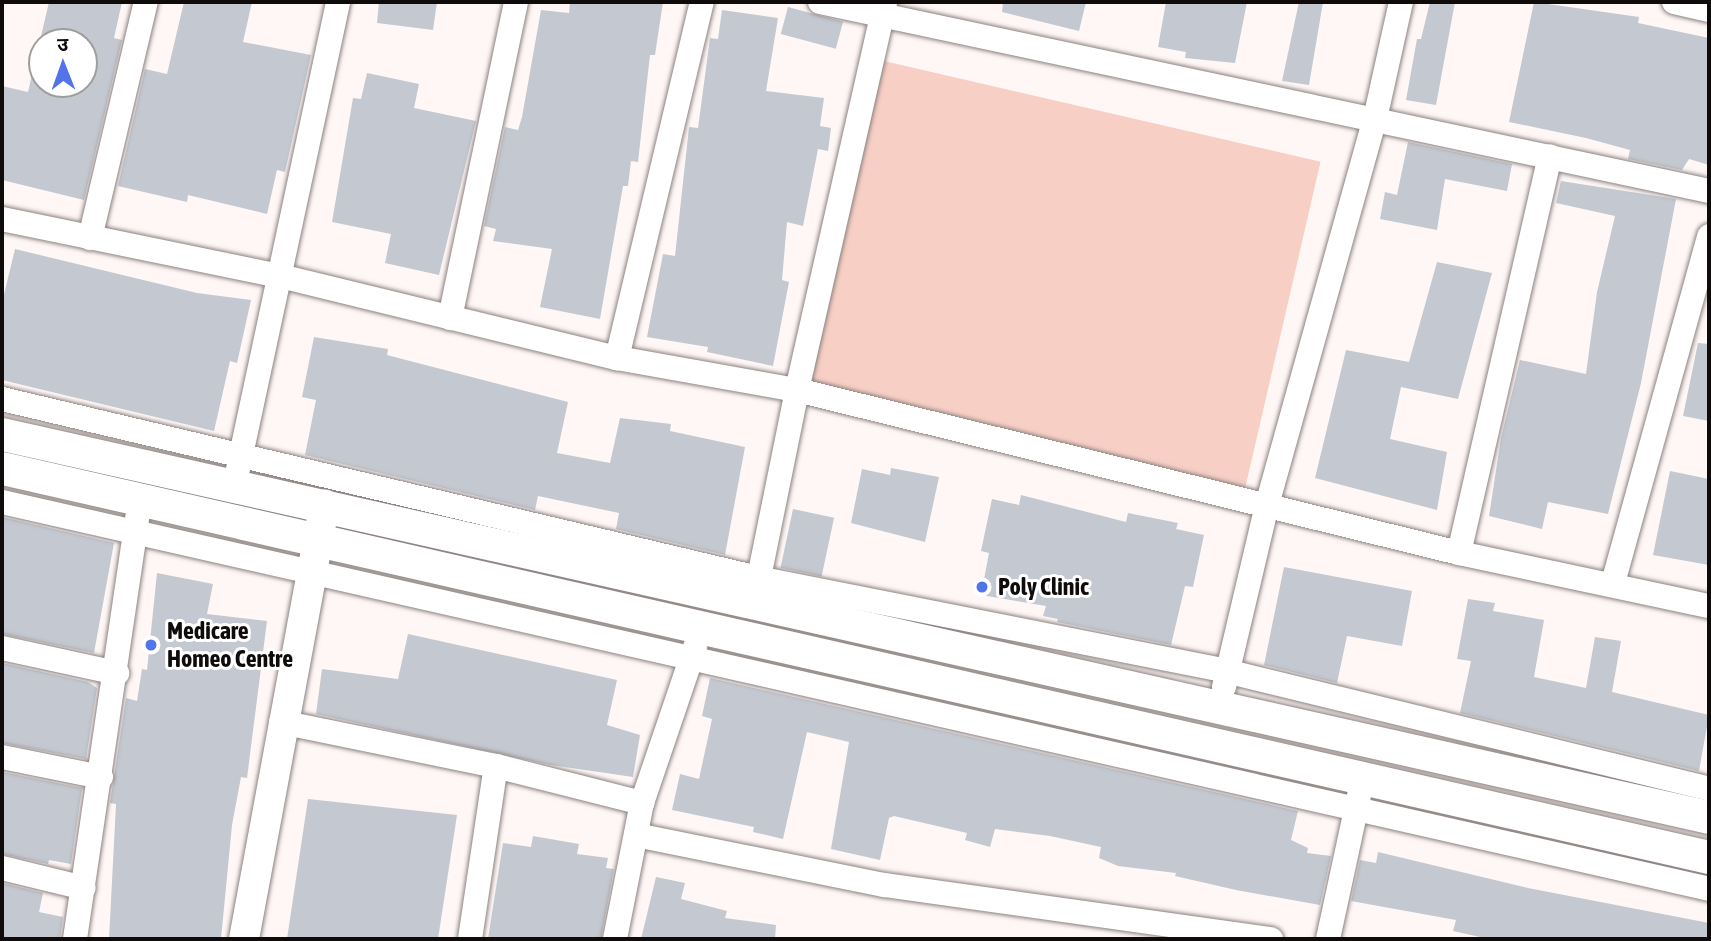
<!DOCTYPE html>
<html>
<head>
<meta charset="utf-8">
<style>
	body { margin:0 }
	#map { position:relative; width:1711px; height:941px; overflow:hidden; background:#fef7f6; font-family:"Asap Condensed","Noto Sans Devanagari",sans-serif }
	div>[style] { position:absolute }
	.green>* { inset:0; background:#f7cfc5; transform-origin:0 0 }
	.building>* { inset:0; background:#c4c8d0; transform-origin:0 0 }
	.roads { filter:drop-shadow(0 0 2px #8c8280) drop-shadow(0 0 2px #8c8280) }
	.minor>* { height:24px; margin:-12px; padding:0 12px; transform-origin:12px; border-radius:12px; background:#fff }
	.tertiary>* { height:30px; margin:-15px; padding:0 15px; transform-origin:15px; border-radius:15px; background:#fff }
	.secondary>* { height:33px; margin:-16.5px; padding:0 16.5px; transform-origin:16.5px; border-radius:16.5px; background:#fff }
	.dots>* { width:19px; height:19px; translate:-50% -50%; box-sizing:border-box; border:4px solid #fff; border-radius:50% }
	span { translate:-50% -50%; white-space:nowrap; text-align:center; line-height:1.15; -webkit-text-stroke:6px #fff; paint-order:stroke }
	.poi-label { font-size:24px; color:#0e0b0a; font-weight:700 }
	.left { translate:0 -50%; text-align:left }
	.frame { position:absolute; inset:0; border:4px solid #0e0b0a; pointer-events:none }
	.north { position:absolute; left:28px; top:28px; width:70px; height:70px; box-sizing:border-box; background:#fff; border:2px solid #9f9d9d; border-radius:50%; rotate:359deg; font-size:19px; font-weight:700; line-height:28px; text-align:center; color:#0e0b0a }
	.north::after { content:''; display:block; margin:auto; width:24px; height:32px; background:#5174e8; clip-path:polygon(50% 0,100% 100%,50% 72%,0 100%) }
</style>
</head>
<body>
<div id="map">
	<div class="green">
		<div style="left:884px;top:61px;width:448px;height:338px;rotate:13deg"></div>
	</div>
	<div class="building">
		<div style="clip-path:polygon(evenodd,49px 2px,122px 2px,114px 38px,122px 40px,84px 200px,2px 180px,2px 86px,28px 92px,49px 2px,42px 42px,84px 42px,84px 84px,42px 84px,42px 42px)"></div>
		<div style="clip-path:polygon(184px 2px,252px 2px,243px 42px,311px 55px,285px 172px,277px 170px,267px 214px,188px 195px,187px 202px,118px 186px,145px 69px,167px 74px)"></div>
		<div style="clip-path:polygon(379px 2px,437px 2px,433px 30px,377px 23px)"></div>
		<div style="clip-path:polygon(570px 2px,663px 2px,655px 55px,650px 55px,638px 162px,631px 161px,628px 186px,623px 186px,600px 319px,540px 307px,552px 249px,493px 241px,496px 229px,484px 226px,505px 127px,518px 130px,522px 117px,541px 10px,569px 13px)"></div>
		<div style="clip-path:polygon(1003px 2px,1086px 2px,1079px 31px,1002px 12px)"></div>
		<div style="clip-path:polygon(1166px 2px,1247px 2px,1235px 63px,1185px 58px,1186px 52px,1158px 47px)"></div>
		<div style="clip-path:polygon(1299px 2px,1323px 2px,1309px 85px,1282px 81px)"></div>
		<div style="clip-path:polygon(1430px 2px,1455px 2px,1436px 105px,1406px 100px,1417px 39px,1421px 39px)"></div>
		<div style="clip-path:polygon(1534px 2px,1639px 17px,1638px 23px,1709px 38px,1709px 165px,1689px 159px,1682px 170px,1628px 159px,1630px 150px,1586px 138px,1509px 122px)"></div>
		<div style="left:788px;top:7px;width:57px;height:28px;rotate:15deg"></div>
		<div style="clip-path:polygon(722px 10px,778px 18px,766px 91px,824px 98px,820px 126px,831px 128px,828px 151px,818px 149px,803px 226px,787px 222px,782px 280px,789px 282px,773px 366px,707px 352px,708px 347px,647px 337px,663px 254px,675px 256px,689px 127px,698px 128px,710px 38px,718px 39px)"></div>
		<div style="clip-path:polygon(367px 73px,419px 84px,414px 108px,476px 121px,439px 275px,385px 263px,391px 234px,332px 222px,353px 98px,361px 99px)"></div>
		<div style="clip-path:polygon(1408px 142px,1512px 164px,1507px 191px,1445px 179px,1437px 230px,1380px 219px,1385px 192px,1397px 195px)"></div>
		<div style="clip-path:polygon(1561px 181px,1676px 199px,1641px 383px,1608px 514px,1548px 502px,1542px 529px,1489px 516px,1501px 438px,1520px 360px,1586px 374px,1597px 292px,1615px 216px,1556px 203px)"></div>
		<div style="clip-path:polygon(15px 249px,197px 293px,251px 300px,237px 363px,230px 361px,214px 431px,2px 380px,2px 303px)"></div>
		<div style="clip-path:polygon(1437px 262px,1492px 273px,1458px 399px,1401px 387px,1390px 439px,1447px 452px,1437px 510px,1315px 478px,1346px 350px,1409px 362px)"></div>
		<div style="clip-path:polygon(314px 337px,388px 349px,387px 355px,568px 402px,557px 453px,610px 463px,620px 418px,671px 424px,670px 431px,745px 447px,725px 555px,616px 529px,619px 513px,538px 496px,535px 510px,305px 455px,316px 400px,302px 397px)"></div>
		<div style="clip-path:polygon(1698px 343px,1709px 344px,1709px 421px,1683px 416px)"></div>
		<div style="clip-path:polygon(891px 468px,939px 477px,925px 542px,851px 523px,862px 469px,890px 475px)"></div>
		<div style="clip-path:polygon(1670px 471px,1709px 479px,1709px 565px,1653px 555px)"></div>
		<div style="clip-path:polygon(1021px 495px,1126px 522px,1128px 513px,1178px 523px,1176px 529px,1204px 535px,1193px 587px,1185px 586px,1171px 645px,1057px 622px,1058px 619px,1043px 616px,1046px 606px,981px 595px,989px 553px,981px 551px,992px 499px,1019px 505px)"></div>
		<div style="left:793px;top:509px;width:42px;height:60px;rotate:12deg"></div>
		<div style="clip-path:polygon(2px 517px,114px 543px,94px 653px,2px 634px)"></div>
		<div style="clip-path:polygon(1284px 567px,1412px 591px,1402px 646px,1347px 636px,1337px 683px,1264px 665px)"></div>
		<div style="clip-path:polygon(157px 573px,213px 584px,207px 614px,267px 621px,247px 778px,241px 777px,232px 825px,221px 939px,109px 939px,116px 804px,110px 803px,126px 698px,137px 701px,142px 669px,147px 670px)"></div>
		<div style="clip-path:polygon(1468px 599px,1495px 603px,1493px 611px,1544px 620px,1534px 677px,1586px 688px,1595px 637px,1621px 641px,1612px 692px,1709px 715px,1699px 771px,1460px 713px,1471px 661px,1457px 659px)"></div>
		<div style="clip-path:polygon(408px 634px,617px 680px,607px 725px,640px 735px,633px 777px,551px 765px,316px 714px,322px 669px,398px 679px)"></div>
		<div style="clip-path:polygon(2px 663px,88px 682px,97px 688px,86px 759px,2px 743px)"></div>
		<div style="clip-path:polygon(710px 678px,1298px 811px,1291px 840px,1308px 848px,1307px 853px,1331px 856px,1320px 905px,1236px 890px,1175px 876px,1176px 873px,1118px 866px,1099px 858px,1101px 847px,1050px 836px,995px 829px,990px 847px,965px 840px,967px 833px,894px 816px,889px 818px,880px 860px,831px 849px,849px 742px,807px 732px,783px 839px,753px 832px,754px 827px,672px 810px,680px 774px,699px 779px,712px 719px,702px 716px)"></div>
		<div style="clip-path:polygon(2px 772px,82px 788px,71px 864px,49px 860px,48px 864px,2px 854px)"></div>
		<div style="clip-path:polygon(308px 799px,457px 815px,438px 939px,287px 939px)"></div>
		<div style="clip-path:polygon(533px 836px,579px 844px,577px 854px,608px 858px,606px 868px,614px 869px,601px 939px,488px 939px,503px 843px,531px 847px)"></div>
		<div style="clip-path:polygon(1378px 852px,1528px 888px,1709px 923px,1709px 939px,1489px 939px,1453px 931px,1456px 920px,1351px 901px,1360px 860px,1376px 863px)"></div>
		<div style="clip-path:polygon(656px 877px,685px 883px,681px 899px,727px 911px,725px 918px,776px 925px,775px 939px,641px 939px)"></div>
		<div style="clip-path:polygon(2px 883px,43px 893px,39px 912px,63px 917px,60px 939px,2px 939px)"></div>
	</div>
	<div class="roads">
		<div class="minor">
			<div style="left:820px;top:2px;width:909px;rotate:12deg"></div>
			<div style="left:1674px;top:2px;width:36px;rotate:13deg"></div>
			<div style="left:2px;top:219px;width:280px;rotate:11.6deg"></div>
			<div style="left:276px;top:275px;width:351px;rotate:13.7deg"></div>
			<div style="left:617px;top:358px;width:183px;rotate:10.1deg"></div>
			<div style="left:797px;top:390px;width:682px;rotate:13.83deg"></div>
			<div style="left:1459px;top:553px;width:256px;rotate:12deg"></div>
			<div style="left:90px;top:238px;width:243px;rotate:-76.7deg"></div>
			<div style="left:450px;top:318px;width:323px;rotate:-78.2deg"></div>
			<div style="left:617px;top:358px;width:366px;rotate:-76.6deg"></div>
			<div style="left:2px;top:399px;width:777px;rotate:13.32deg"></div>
			<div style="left:758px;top:578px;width:477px;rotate:11.2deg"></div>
			<div style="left:1226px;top:671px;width:497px;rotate:13.7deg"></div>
			<div style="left:238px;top:469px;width:478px;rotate:-77.9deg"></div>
			<div style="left:2px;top:502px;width:1750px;rotate:12.77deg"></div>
			<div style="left:1459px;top:553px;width:407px;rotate:-77.1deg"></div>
			<div style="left:1613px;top:583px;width:360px;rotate:-74.5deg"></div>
			<div style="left:756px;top:592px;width:206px;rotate:-78.5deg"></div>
			<div style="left:797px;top:390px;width:398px;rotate:-77.2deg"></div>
			<div style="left:2px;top:648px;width:118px;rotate:12.3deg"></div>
			<div style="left:1224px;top:687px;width:187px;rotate:-76.7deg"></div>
			<div style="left:1267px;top:505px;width:401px;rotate:-74.4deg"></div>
			<div style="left:1375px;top:119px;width:120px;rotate:-77.5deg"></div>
			<div style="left:281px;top:722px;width:219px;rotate:11.6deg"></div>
			<div style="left:496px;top:766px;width:151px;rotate:14.2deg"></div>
			<div style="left:2px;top:757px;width:101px;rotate:11.4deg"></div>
			<div style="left:636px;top:835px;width:254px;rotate:11.4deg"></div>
			<div style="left:885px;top:885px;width:390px;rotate:8deg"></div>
			<div style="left:2px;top:868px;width:84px;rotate:13.7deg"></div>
			<div style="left:75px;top:939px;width:427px;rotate:-81.6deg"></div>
			<div style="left:470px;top:939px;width:175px;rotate:-81.5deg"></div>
			<div style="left:615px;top:939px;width:139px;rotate:-78.8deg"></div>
			<div style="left:642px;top:803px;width:165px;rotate:-71.2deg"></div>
			<div style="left:1328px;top:939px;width:146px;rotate:-77.8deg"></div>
		</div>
		<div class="tertiary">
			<div style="left:244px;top:939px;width:442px;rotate:-79.5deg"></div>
		</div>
		<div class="secondary">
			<div style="left:2px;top:434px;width:1749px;rotate:12.65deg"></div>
			<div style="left:2px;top:468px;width:1751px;rotate:12.84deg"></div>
		</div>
	</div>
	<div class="dots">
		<div style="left:982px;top:587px;background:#5174e8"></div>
		<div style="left:151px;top:645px;background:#5174e8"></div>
	</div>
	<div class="poi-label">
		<span class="left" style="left:998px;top:587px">Poly Clinic</span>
		<span class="left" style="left:167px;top:645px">Medicare<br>Homeo Centre</span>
	</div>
	<div class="frame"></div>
	<div class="north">उ</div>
</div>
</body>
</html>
